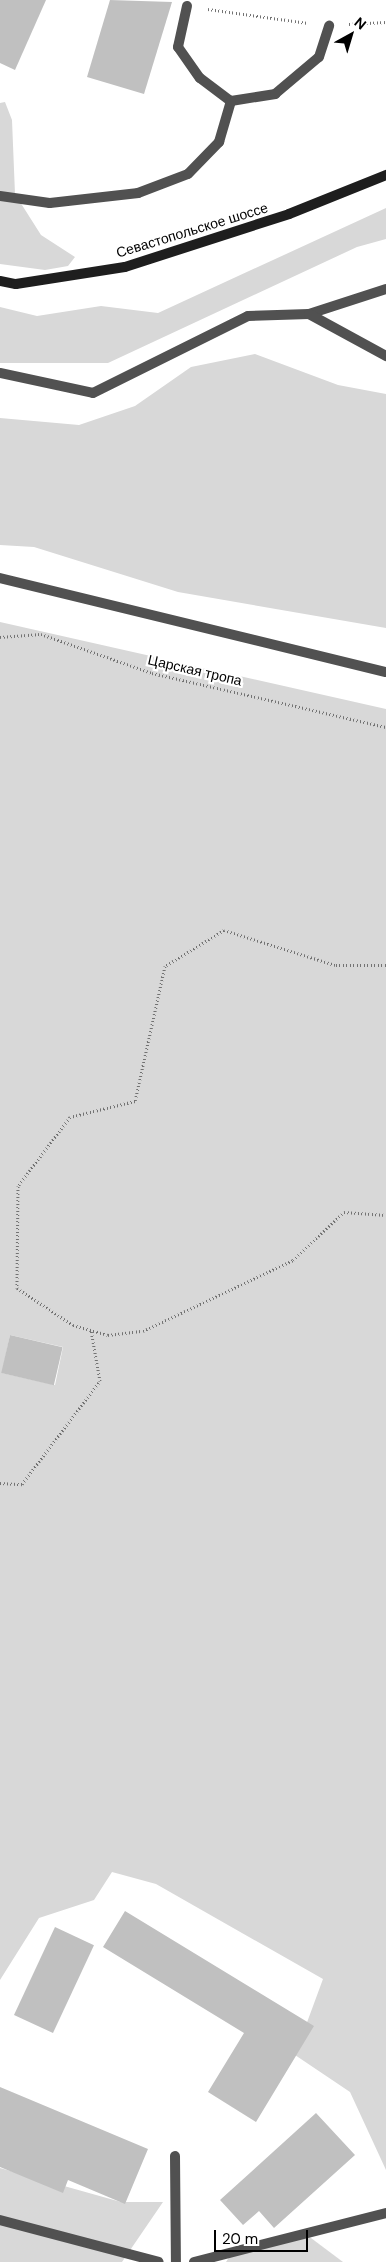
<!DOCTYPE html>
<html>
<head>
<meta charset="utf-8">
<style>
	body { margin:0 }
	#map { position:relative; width:386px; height:2262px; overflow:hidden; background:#fff; font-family:"DM Sans",sans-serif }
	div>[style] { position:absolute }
	.green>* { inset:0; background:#d8d8d8 }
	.building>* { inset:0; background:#c0c0c0; transform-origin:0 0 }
	.path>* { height:3px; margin-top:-1.5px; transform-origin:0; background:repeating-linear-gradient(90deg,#737373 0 1px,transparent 0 3.5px) }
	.lane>* { height:10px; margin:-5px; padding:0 5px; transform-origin:5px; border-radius:5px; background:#515151 }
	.street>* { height:10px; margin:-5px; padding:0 5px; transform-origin:5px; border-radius:5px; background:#515151 }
	.secondary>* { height:10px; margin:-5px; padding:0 5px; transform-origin:5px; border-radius:5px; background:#1e1e1e }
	span { translate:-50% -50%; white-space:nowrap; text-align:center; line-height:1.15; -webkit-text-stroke:4.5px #fff; paint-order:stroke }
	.street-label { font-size:14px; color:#000 }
	.north { position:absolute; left:326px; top:10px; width:50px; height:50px; -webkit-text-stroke:4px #fff; paint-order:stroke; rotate:39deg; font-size:14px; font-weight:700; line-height:20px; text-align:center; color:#000 }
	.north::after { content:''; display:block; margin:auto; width:18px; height:22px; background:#000; clip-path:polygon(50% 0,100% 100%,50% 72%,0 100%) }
	.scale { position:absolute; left:214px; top:2230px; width:94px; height:22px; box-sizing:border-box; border:2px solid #000; border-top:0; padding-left:6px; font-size:15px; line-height:18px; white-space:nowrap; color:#000; -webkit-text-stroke:4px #fff; paint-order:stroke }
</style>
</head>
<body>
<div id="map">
	<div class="green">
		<div style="clip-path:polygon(5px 102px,12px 120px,15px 194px,41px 235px,75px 257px,68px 266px,45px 270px,0 264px,0 103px)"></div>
		<div style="clip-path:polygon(386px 208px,386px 239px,357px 247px,108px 363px,0 363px,0 307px,37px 316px,101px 306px,158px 313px)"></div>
		<div style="clip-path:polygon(255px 354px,338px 385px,386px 394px,386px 628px,178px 592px,34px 547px,0 545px,0 418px,79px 425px,135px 406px,191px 367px)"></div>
		<div style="clip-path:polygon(evenodd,0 622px,386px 709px,386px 2170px,350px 2092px,295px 2055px,323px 1979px,156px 1884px,112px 1872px,94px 1900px,39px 1918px,0 1980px,0 622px,10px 1335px,63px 1347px,55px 1385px,2px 1373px,10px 1335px)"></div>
		<div style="clip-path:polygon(0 2168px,121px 2202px,163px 2202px,122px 2262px,0 2262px)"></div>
		<div style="clip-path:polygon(303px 2232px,343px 2262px,226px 2262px,230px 2256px)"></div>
	</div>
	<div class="building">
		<div style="clip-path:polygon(0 0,46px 0,15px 70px,0 63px)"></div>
		<div style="clip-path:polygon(110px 0,172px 2px,144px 94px,87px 77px)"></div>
		<div style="left:10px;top:1335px;width:54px;height:39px;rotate:13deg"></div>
		<div style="clip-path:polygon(125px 1911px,314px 2026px,256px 2122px,208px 2092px,244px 2033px,103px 1947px)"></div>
		<div style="left:55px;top:1927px;width:43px;height:97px;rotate:25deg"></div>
		<div style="clip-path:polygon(0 2087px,148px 2149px,125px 2204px,68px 2180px,63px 2193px,0 2167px)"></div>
		<div style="clip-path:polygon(316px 2113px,355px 2155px,274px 2228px,259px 2211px,243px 2225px,220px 2200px)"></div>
	</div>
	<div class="path">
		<div style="left:208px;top:9px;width:101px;rotate:8deg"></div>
		<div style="left:349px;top:24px;width:37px;rotate:-3deg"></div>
		<div style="left:0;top:637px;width:41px;rotate:-4.2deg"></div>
		<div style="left:41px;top:634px;width:118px;rotate:19.4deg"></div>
		<div style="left:152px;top:673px;width:240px;rotate:13deg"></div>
		<div style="left:386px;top:965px;width:51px;rotate:180deg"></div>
		<div style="left:335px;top:965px;width:116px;rotate:-162.5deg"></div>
		<div style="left:224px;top:930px;width:69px;rotate:148.6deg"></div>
		<div style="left:165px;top:966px;width:138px;rotate:102.5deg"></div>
		<div style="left:135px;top:1101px;width:67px;rotate:166.2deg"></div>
		<div style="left:70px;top:1117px;width:86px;rotate:127deg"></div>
		<div style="left:18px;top:1186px;width:102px;rotate:90.6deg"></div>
		<div style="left:17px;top:1288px;width:67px;rotate:33.5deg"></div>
		<div style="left:73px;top:1325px;width:36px;rotate:16deg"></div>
		<div style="left:108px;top:1335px;width:35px;rotate:-7deg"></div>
		<div style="left:143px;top:1331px;width:166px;rotate:-25.3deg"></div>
		<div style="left:293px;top:1260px;width:70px;rotate:-43.3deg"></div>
		<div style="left:344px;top:1212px;width:42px;rotate:4.1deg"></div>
		<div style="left:0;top:1483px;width:22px;rotate:3deg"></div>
		<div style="left:22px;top:1484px;width:129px;rotate:-52.9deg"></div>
		<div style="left:100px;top:1381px;width:52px;rotate:-100deg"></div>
	</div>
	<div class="lane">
		<div style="left:187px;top:6px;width:42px;rotate:102.4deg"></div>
		<div style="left:178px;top:47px;width:38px;rotate:55deg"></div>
		<div style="left:200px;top:78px;width:39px;rotate:37deg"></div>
		<div style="left:231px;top:101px;width:45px;rotate:-9deg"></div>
		<div style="left:275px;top:94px;width:57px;rotate:-40.1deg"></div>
		<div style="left:319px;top:57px;width:33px;rotate:-72deg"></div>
		<div style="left:0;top:196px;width:50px;rotate:8deg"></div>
		<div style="left:50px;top:203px;width:89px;rotate:-6.5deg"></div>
		<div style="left:138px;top:193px;width:53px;rotate:-20.8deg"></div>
		<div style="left:188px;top:174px;width:45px;rotate:-45.9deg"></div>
		<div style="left:219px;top:142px;width:43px;rotate:-73.7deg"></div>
		<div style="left:175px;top:2156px;width:106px;rotate:89.5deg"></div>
		<div style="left:0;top:2220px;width:164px;rotate:14.8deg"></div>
		<div style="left:194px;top:2262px;width:198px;rotate:-14.3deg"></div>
	</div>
	<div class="street">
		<div style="left:309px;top:314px;width:81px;rotate:-18deg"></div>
		<div style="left:0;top:373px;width:95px;rotate:12.1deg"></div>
		<div style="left:93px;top:393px;width:173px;rotate:-26.4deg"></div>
		<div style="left:248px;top:316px;width:61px;rotate:-1.9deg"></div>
		<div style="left:309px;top:314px;width:88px;rotate:28.6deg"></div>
		<div style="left:0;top:578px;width:397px;rotate:13.7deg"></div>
	</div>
	<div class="secondary">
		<div style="left:0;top:281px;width:16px;rotate:11deg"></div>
		<div style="left:16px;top:284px;width:110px;rotate:-8.9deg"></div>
		<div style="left:125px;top:267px;width:172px;rotate:-17.9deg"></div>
		<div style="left:289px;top:214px;width:105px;rotate:-21.9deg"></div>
	</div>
	<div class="street-label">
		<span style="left:192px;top:230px;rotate:-17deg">Севастопольское шоссе</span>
		<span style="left:195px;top:670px;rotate:13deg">Царская тропа</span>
	</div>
	<div class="north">N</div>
	<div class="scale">20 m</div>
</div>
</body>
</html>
